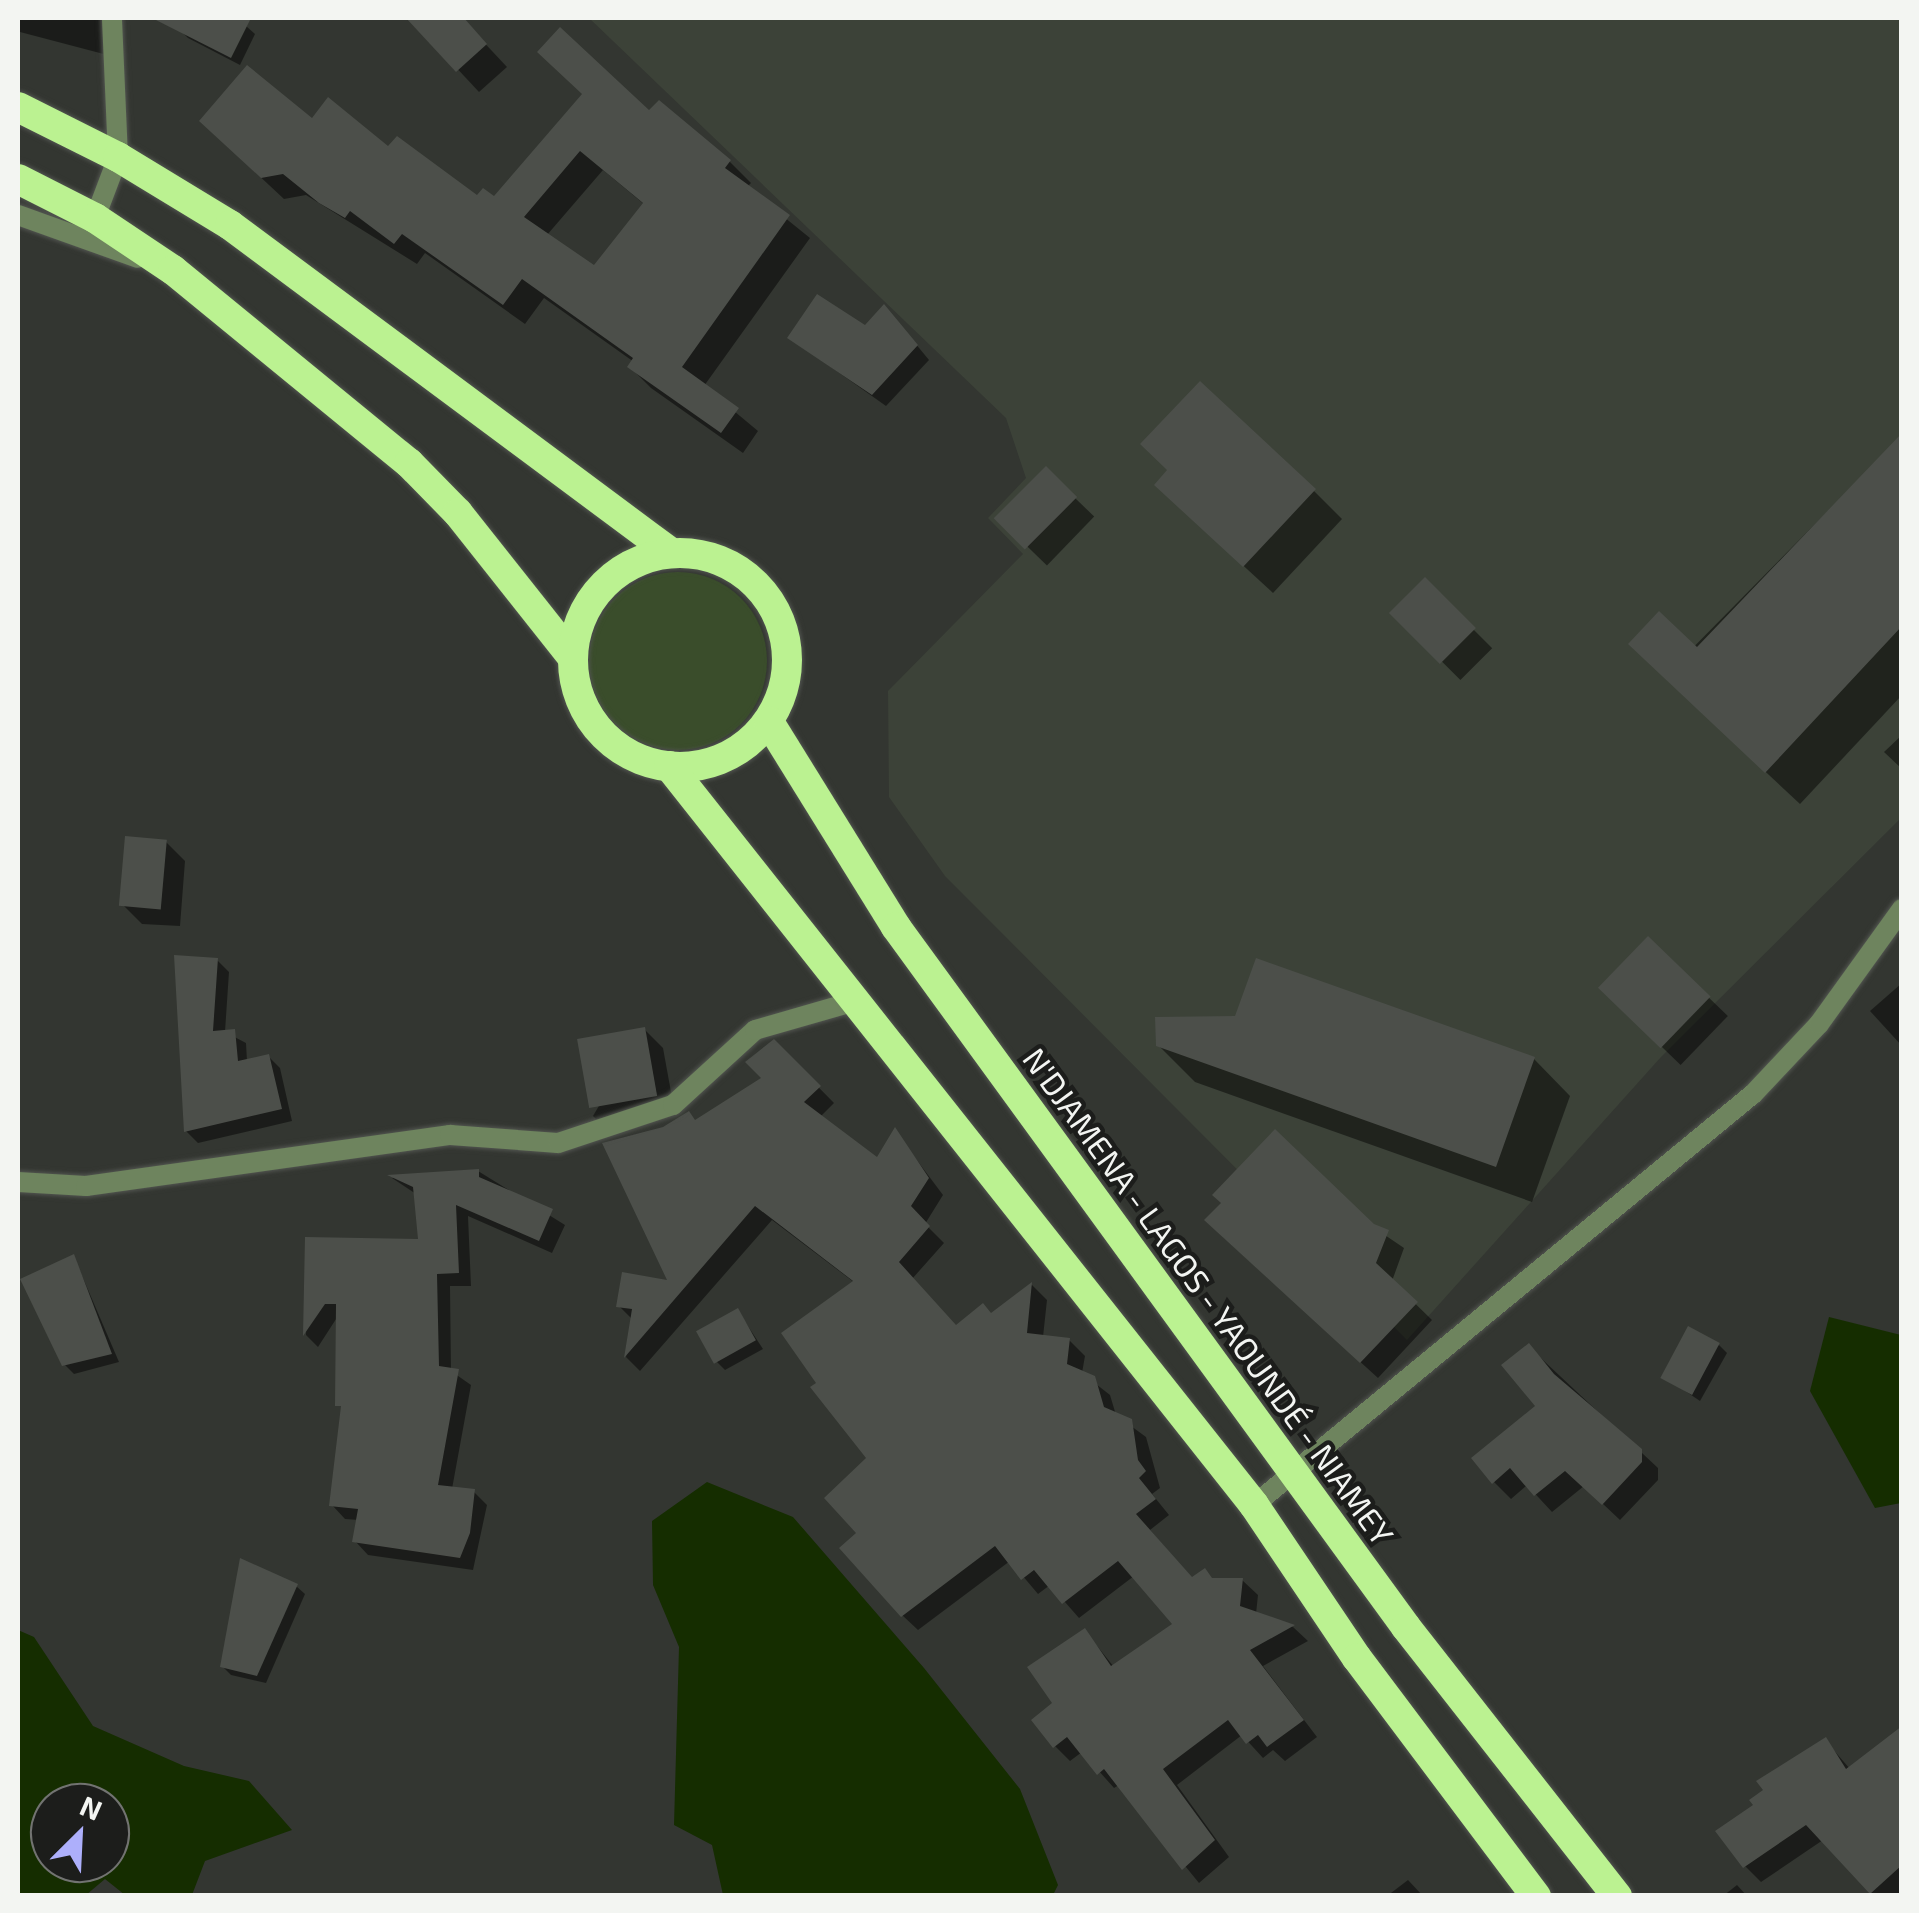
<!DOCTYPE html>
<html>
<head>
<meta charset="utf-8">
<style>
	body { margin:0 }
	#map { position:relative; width:1919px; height:1913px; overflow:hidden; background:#333631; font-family:"Exo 2",sans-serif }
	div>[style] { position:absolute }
	.built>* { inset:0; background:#3c4238 }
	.green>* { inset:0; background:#3a4d2b }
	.round { border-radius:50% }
	.water>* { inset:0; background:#152d00 }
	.shadow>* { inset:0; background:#0007; transform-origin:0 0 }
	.building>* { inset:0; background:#4c4f4a; transform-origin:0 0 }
	.roads { filter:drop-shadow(0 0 2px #525550) drop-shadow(0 0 2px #525550) }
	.street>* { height:20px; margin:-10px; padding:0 10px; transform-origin:10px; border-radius:10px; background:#6e845e }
	.highway>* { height:30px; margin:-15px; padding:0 15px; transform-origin:15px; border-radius:15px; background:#bbf291 }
	.highway>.ring { margin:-15px; padding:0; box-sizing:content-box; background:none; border:30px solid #bbf291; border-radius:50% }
	span { translate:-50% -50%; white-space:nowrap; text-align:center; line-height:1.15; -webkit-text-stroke:9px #1c1d1b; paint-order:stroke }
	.street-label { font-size:32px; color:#f3f5f2 }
	.frame { position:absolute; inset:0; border:20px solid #f3f5f2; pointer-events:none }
	.north { position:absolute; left:30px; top:1783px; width:100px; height:100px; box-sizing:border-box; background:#1c1d1b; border:2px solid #727371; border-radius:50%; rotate:24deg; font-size:28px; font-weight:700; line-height:40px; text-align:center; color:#f3f5f2 }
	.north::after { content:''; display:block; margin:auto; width:35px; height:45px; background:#adaffb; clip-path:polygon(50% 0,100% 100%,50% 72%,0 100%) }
</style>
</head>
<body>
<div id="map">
	<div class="built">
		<div style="clip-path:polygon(589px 18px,1901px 18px,1901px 818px,1661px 1057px,1407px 1340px,945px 876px,889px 797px,888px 691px,1023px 554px,988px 518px,1026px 478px,1006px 418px)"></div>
	</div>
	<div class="green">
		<div class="round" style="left:589px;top:572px;width:178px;height:178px"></div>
	</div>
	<div class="water">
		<div style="clip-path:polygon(1829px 1317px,1901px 1335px,1901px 1503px,1875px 1508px,1810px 1391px)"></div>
		<div style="clip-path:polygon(707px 1482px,793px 1517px,924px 1668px,1020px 1789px,1058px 1885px,1053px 1895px,723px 1895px,712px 1845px,674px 1825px,679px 1647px,653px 1585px,652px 1521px)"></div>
		<div style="clip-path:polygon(evenodd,18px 1630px,34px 1637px,93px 1726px,184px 1766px,249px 1781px,292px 1830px,205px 1861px,192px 1895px,125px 1895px,105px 1879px,86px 1895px,18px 1895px,18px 1630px,50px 1803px,110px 1803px,110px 1863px,50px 1863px,50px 1803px)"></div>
	</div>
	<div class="shadow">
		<div style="clip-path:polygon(18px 18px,100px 18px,115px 32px,115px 57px,20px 32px)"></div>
		<div style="clip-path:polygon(187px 18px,232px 18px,246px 26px,255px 34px,240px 65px,188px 38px,179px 29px)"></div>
		<div style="clip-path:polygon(410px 18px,461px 18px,507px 67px,479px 92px)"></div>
		<div style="clip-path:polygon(evenodd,585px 94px,649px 114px,730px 162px,751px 183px,747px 187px,810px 238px,704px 386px,758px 431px,743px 453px,651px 388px,630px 367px,634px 362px,544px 298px,525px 324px,425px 253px,417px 264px,306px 195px,284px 199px,223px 142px,313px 121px,389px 149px,478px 199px,495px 200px,585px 94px,603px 170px,645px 205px,595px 268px,547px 235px,603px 170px)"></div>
		<div style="clip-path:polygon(896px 320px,929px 360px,886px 406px,790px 338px)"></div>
		<div style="clip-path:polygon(1902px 436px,1902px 695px,1800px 804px,1664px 677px)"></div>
		<div style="left:1046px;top:470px;width:67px;height:68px;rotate:44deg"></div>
		<div style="clip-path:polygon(1314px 491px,1342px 519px,1273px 593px,1186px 513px)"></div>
		<div style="left:1425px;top:581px;width:95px;height:45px;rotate:45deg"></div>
		<div style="clip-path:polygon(1902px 735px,1902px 769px,1884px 752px)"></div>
		<div style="clip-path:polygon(166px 842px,185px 861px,180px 926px,142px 924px,123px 905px)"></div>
		<div style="left:1648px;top:939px;width:111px;height:68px;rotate:44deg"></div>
		<div style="clip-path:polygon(217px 960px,229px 972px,225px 1032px,246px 1043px,247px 1061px,268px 1056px,280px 1068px,292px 1121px,198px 1143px,186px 1131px)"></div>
		<div style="clip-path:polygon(1902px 983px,1902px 1046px,1870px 1011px)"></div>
		<div style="clip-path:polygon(644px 1029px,663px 1048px,675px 1114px,612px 1135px,593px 1116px)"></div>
		<div style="clip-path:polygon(774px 1042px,834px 1103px,820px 1117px,878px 1160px,895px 1131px,943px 1195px,925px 1224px,944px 1243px,912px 1279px,956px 1327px,992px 1316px,1032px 1285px,1047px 1300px,1043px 1337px,1069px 1340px,1085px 1356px,1082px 1373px,1110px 1395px,1116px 1415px,1146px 1437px,1160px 1488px,1152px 1494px,1169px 1515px,1150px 1530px,1193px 1580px,1242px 1580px,1258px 1595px,1256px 1614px,1293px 1627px,1308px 1641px,1263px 1666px,1317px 1737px,1285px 1761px,1273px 1750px,1263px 1758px,1242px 1735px,1177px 1785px,1229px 1857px,1199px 1883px,1119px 1785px,1114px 1788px,1082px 1752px,1070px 1761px,1055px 1746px,1056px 1704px,1085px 1631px,1114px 1667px,1176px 1625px,1134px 1576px,1079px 1618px,1050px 1585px,1038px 1594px,1010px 1561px,918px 1630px,902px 1615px,860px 1533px,870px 1458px,819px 1383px,855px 1283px,772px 1220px,640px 1371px,626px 1357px,633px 1320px,619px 1306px,671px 1283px,696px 1122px,765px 1078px)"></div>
		<div style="clip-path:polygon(1158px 1045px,1534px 1059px,1570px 1096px,1532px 1202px,1195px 1082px)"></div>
		<div style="clip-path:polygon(478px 1171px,565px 1225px,552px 1253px,468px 1216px,471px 1286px,450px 1286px,451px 1371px,471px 1385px,452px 1489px,474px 1492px,487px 1505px,473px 1570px,368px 1555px,355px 1541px,359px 1520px,345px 1519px,332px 1505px,343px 1410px,338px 1316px,318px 1347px,306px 1335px,308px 1240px,421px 1242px,416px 1194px,392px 1178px)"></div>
		<div style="clip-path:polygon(1373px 1227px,1404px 1248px,1392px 1281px,1432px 1320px,1378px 1378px,1223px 1237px)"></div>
		<div style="clip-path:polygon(74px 1257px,119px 1362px,74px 1374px,65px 1365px)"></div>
		<div style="clip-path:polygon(738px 1311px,763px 1349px,725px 1370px,716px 1361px)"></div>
		<div style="clip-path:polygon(1719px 1345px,1727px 1353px,1700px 1401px,1663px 1376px)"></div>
		<div style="clip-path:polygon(1528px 1346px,1658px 1468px,1658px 1480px,1620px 1520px,1584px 1486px,1552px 1512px,1527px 1485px,1511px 1499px,1494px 1482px,1538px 1406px)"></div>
		<div style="clip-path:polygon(296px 1586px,305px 1594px,266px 1683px,231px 1675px,222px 1666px)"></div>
		<div style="clip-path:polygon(1825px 1740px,1850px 1769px,1902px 1744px,1901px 1896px,1874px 1896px,1823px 1840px,1761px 1882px,1745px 1866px,1757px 1805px)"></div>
		<div style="clip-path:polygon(1408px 1880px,1423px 1896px,1387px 1896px)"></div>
		<div style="clip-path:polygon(1737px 1885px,1747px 1896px,1723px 1896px)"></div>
	</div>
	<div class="building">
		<div style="clip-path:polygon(152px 18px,251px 18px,231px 58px)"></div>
		<div style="clip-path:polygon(406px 18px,464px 18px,487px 44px,456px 72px)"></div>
		<div style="clip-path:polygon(evenodd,560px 27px,649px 110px,659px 100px,731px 160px,725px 168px,790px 215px,682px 367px,739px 408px,721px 433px,627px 367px,633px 358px,522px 279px,503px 305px,402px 234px,394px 244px,350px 211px,345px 218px,319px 203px,283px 174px,261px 178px,199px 121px,247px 65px,312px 118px,328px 97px,388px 146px,397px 136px,477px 195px,483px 188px,494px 196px,582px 94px,537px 52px,560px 27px,580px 151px,643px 203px,594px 265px,524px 217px,580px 151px)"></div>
		<div style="clip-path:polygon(817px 294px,865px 325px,884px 304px,918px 345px,872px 395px,787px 338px)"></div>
		<div style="clip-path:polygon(1200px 381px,1316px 489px,1243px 567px,1154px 485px,1167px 470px,1140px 444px)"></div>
		<div style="clip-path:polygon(1902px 433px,1902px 626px,1765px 773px,1628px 644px,1659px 611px,1697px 647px)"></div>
		<div style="left:1046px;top:466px;width:44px;height:74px;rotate:45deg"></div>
		<div style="left:1425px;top:577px;width:72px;height:51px;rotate:45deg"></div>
		<div style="left:125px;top:836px;width:42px;height:70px;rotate:5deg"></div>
		<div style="left:1648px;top:936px;width:87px;height:72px;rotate:44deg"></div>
		<div style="clip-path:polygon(174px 955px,218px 958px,213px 1031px,235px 1029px,238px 1061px,269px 1054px,282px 1109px,184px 1132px)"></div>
		<div style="clip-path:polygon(1256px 958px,1535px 1057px,1496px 1167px,1156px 1046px,1155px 1017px,1235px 1016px)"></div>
		<div style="left:645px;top:1027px;width:70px;height:69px;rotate:80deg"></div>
		<div style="clip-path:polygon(774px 1039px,821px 1086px,804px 1102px,877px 1157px,895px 1127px,929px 1178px,911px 1206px,930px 1226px,899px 1262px,956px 1325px,983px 1303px,991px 1313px,1032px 1282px,1027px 1333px,1070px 1338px,1067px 1364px,1095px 1376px,1104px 1407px,1132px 1419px,1138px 1460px,1146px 1471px,1139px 1478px,1156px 1499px,1136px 1514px,1192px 1577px,1205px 1568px,1212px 1578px,1243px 1578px,1240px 1606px,1295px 1625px,1250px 1650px,1304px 1720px,1267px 1747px,1258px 1735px,1246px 1744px,1228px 1720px,1163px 1769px,1215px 1840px,1182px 1870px,1104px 1769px,1097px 1775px,1067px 1737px,1053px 1748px,1031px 1720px,1052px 1703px,1027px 1667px,1085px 1628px,1111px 1666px,1172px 1624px,1118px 1561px,1062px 1604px,1034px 1570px,1021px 1580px,995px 1546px,901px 1617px,839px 1548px,856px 1533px,824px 1498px,866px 1458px,810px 1387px,816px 1383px,781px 1333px,853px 1281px,755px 1206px,624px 1358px,632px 1309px,616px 1307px,622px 1272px,667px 1280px,602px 1143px,663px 1127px,689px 1111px,695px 1120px,761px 1078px,745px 1062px)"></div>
		<div style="clip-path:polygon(1275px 1129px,1374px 1224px,1389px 1230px,1376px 1263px,1418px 1302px,1360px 1363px,1204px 1220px,1221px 1203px,1212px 1195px)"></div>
		<div style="clip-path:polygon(479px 1169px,479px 1177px,553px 1209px,539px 1241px,456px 1205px,459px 1273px,437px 1274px,439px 1366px,459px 1369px,438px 1485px,475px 1489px,470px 1533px,460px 1558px,352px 1542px,358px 1509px,329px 1506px,341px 1406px,335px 1406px,336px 1304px,325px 1304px,303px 1336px,305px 1237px,418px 1239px,413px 1187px,387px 1175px)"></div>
		<div style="clip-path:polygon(74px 1254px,112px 1354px,62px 1366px,20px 1279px)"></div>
		<div style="left:738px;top:1308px;width:37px;height:48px;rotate:61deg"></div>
		<div style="left:1688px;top:1326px;width:36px;height:59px;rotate:28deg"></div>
		<div style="clip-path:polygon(1529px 1343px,1554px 1374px,1642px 1449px,1642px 1462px,1602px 1505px,1565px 1471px,1534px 1496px,1510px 1468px,1492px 1484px,1471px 1458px,1535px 1406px,1501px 1365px)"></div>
		<div style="clip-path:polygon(240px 1558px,298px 1584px,257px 1676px,220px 1667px)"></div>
		<div style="clip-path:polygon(1902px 1726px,1902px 1865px,1870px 1894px,1806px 1825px,1743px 1868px,1715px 1831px,1753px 1805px,1749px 1800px,1763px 1790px,1756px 1781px,1826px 1737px,1846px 1769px)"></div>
	</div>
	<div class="roads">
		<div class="street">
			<div style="left:18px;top:215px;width:127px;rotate:19.7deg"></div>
			<div style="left:95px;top:218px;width:65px;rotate:-69.3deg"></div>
			<div style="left:118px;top:157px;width:139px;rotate:-92.5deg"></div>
			<div style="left:18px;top:1182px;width:68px;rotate:3.4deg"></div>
			<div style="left:86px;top:1186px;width:368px;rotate:-8deg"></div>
			<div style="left:450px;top:1135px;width:108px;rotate:4.2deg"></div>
			<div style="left:558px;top:1143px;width:121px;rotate:-18.3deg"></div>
			<div style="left:673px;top:1105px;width:111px;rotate:-42.4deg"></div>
			<div style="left:755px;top:1030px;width:108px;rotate:-16.1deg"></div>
			<div style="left:1254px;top:1505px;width:646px;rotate:-39.48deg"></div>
			<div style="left:1753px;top:1094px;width:96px;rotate:-46.7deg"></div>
			<div style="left:1819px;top:1024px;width:142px;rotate:-54.2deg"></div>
		</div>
		<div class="highway">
			<div style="left:18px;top:107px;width:112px;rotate:26.6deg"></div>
			<div style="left:118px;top:157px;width:131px;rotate:31.3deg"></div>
			<div style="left:230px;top:225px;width:548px;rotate:36.62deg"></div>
			<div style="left:18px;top:179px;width:86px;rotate:26.9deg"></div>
			<div style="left:95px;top:218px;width:94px;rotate:33.7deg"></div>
			<div style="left:173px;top:270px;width:305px;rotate:39.3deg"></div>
			<div style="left:409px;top:463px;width:70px;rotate:45.6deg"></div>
			<div style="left:458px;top:513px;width:184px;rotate:51.6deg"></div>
			<div class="ring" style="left:573px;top:553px;width:184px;height:184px"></div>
			<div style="left:769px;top:722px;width:241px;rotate:58.2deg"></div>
			<div style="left:896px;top:927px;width:866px;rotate:53.92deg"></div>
			<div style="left:1406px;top:1627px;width:342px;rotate:51.9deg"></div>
			<div style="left:669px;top:766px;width:943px;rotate:51.63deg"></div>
			<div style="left:1254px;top:1505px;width:184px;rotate:56.1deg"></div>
			<div style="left:1357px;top:1658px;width:298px;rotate:53.1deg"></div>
		</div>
	</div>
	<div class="street-label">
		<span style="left:1209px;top:1296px;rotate:54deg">N'DJAMENA - LAGOS - YAOUNDÉ - NIAMEY</span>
	</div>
	<div class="frame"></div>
	<div class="north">N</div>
</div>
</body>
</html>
